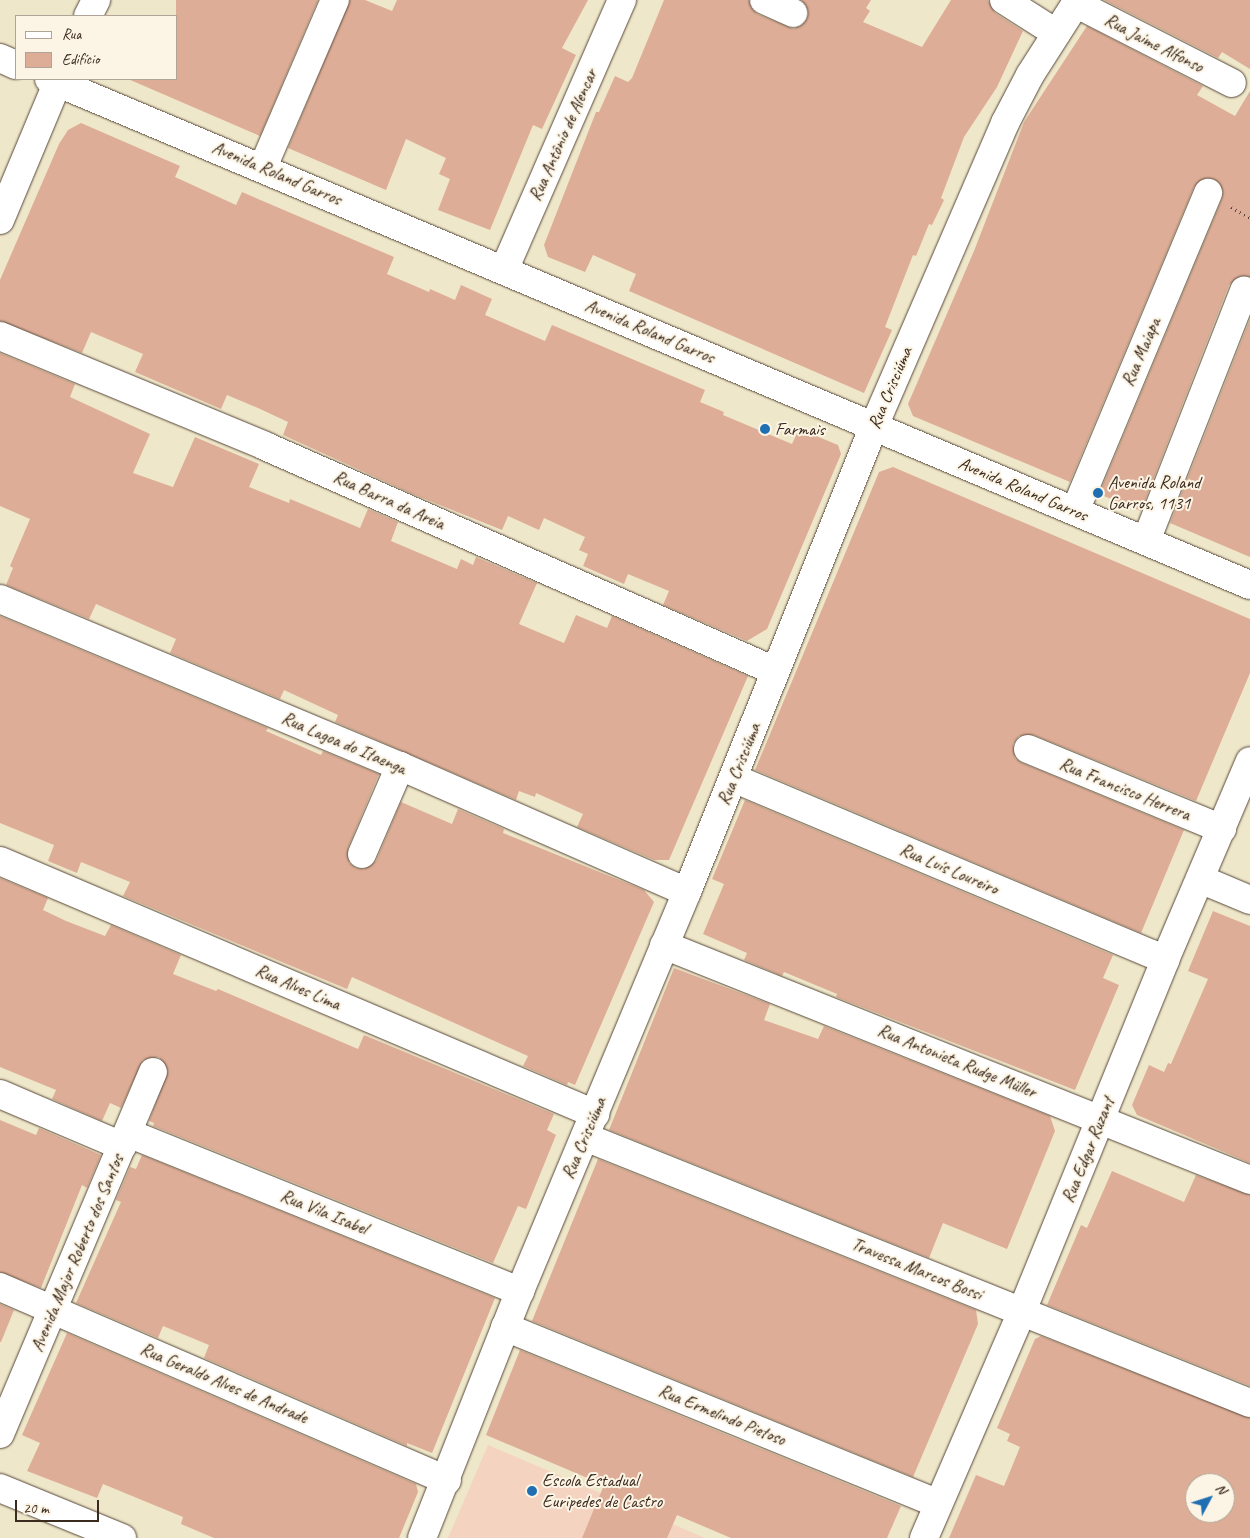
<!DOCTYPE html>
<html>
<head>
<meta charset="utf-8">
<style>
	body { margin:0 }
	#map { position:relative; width:1250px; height:1538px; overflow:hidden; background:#efe7ca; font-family:Caveat,sans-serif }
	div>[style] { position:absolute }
	.built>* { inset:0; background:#f4d3c0 }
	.building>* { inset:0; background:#dead97 }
	.path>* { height:3px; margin-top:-1.5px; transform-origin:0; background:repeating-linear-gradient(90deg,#564638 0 1px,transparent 0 5px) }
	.roads { filter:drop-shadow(0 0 1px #564638) drop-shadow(0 0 1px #564638) }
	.minor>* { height:28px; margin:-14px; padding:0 14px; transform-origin:14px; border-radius:14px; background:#fff }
	.major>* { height:28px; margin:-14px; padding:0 14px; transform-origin:14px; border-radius:14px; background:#fff }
	.dots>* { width:14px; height:14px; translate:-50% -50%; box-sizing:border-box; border:2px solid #fcf5e5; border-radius:50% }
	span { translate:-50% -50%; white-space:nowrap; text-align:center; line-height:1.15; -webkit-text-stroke:4px #fcf5e5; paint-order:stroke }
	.street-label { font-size:18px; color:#3b2a1e }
	.poi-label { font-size:18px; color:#3b2a1e }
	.left { translate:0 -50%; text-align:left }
	.legend { position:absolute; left:15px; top:15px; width:162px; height:65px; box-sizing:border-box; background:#fcf5e5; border:1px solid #afa495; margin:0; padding:6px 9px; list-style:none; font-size:15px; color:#3b2a1e }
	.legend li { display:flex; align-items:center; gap:10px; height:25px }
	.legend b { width:25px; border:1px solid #afa495 }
	.north { position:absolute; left:1185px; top:1473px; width:50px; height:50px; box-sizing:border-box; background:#fcf5e5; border:1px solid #afa495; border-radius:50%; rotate:50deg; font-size:14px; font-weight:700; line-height:20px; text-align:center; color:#3b2a1e }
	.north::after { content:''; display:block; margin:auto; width:18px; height:22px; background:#1f6fb2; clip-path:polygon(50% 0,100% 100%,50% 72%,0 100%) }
	.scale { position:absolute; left:15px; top:1500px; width:84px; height:22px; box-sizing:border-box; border:2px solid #3b2a1e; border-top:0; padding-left:6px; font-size:15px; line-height:18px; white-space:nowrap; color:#3b2a1e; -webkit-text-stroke:4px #fcf5e5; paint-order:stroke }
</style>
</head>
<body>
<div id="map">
	<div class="built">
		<div style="clip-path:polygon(488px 1445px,705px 1538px,448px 1538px)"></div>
	</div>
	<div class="building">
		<div style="clip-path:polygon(176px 0,318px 0,260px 136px,128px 79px,176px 79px)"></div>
		<div style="clip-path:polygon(350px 0,365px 0,392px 11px,397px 0,588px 0,562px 48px,576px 55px,542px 129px,533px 125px,490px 230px,438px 210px,450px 179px,439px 174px,446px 158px,406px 139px,386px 190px,288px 148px)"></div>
		<div style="clip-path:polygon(664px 0,749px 0,757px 14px,794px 29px,807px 19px,808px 11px,801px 0,871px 0,866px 8px,870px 11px,863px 22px,922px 47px,951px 0,988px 0,995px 13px,1023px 31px,997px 87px,964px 137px,941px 198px,944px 200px,932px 225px,929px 224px,916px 256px,913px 255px,885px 327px,892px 330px,864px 393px,629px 291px,636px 274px,593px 255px,585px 272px,548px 257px,544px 245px,596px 112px,599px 112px,615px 76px,628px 82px,632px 78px)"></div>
		<div style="clip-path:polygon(1104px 0,1250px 0,1250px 69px,1222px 52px,1218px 58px)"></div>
		<div style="clip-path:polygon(1087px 26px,1203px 86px,1197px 95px,1235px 116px,1250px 91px,1250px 277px,1241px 276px,1229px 285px,1141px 511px,1099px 494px,1222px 199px,1223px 191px,1214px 179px,1206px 178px,1194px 187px,1070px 482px,913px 416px,908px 404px,974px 251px,1024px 122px)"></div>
		<div style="clip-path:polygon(81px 123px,180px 166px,175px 177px,236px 205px,242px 192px,394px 257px,387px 274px,429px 292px,430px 289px,455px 300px,461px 285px,492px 299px,485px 315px,545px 341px,552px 325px,705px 390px,700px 402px,724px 412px,723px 415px,792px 444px,799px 429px,838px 445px,841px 454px,767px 629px,747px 641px,663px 605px,669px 591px,628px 574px,624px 584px,583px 566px,588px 554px,579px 550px,585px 537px,544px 518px,539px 530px,508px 516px,502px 530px,410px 493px,283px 435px,288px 422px,258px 408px,227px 395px,221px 409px,135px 372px,143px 354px,91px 332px,82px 353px,0 321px,0 280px,59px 144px,68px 130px)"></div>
		<div style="clip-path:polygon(1250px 319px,1250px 557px,1170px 523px)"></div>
		<div style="clip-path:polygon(0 353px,75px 384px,70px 397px,150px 434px,133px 473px,173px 487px,195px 437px,259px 464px,249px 487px,289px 503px,290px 499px,360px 528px,368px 509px,398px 522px,391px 541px,457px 569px,461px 559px,473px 565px,476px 557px,537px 583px,519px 624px,564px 643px,576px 615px,607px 628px,612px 616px,748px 676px,669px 860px,654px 860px,577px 827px,583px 814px,536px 793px,535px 797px,519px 791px,516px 800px,335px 722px,338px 715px,284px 690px,280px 699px,170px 653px,176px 639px,96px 604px,89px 619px,6px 585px,13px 568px,10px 566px,30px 519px,0 506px)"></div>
		<div style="clip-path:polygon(893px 467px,1250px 619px,1250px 673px,1196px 801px,1034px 735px,1019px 736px,1013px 744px,1015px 758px,1022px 763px,1184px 830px,1141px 933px,755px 770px,879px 472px)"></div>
		<div style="clip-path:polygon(0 616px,268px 728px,266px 731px,321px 755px,323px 751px,379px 774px,348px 848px,349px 863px,356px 868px,364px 869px,376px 861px,401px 802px,452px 824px,458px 809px,504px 829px,503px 833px,644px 890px,654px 902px,575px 1085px,568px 1082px,567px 1085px,523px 1066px,528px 1056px,352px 977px,347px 989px,123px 896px,130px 882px,81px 862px,77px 873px,48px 861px,54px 845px,0 823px)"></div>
		<div style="clip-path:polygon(745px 800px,1113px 955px,1103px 978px,1119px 985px,1075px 1090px,836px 997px,837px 994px,784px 972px,782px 976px,744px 960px,747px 953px,703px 934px,724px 884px,712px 879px)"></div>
		<div style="clip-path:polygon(0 878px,48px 898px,43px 910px,66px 921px,105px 936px,111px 925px,181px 955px,173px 974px,216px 991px,218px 989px,358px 1049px,364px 1035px,554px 1114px,547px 1130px,556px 1135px,526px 1209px,518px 1206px,493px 1263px,153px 1126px,154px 1123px,149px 1121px,168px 1071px,159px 1057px,143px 1060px,121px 1108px,110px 1103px,102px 1121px,52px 1099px,56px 1090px,0 1067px)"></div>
		<div style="clip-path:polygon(1213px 911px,1250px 926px,1250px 1163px,1137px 1115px,1132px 1105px,1149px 1065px,1164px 1072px,1168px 1063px,1171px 1064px,1208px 979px,1188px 971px)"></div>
		<div style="clip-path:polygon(674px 968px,770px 1004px,764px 1020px,818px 1039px,824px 1026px,1050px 1116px,1055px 1131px,1007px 1249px,943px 1223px,929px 1258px,609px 1130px)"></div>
		<div style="clip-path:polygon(0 1120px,36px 1135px,39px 1128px,101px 1155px,87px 1188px,82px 1185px,41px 1288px,0 1272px)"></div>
		<div style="clip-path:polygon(142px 1155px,495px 1298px,432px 1453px,407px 1443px,407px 1446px,204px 1358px,209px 1345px,163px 1326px,158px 1338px,76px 1303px,121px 1202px,116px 1200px,130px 1167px,136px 1169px)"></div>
		<div style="clip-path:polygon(598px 1159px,976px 1310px,978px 1324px,913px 1477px,532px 1321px)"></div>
		<div style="clip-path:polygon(1112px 1171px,1184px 1202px,1196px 1175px,1250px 1195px,1250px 1386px,1047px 1305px,1081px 1225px,1087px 1228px)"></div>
		<div style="clip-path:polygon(0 1304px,14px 1310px,1px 1342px,0 1342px)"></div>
		<div style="clip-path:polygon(67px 1333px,416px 1484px,418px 1492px,399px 1538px,214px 1538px,181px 1524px,183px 1517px,103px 1484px,97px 1498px,27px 1471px,40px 1443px,22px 1435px)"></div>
		<div style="clip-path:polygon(evenodd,1041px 1336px,1250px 1418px,1250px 1538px,949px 1538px,976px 1475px,1004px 1486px,1020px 1447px,1007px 1441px,1010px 1434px,997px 1428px,1035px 1339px,1041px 1336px,1195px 1483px,1225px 1483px,1225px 1513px,1195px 1513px,1195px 1483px)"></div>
		<div style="clip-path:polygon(520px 1350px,901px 1506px,887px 1538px,731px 1538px,677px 1515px,667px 1538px,582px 1538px,604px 1485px,486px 1435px)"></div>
	</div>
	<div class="path">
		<div style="left:1231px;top:207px;width:22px;rotate:30deg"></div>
	</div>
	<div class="roads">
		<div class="minor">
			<div style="left:764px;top:0;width:32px;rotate:24deg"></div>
			<div style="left:1004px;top:0;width:62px;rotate:32.4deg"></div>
			<div style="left:1075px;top:3px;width:176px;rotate:27deg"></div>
			<div style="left:88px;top:16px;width:18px;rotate:-63deg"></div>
			<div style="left:263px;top:167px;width:182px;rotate:-66.7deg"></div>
			<div style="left:0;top:220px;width:153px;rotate:-67.3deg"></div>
			<div style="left:504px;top:270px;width:295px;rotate:-66.4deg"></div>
			<div style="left:0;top:336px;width:287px;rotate:22.5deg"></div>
			<div style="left:265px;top:446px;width:557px;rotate:23.81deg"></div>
			<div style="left:1075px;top:511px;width:345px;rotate:-67.3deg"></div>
			<div style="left:1146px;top:541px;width:269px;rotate:-68.6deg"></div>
			<div style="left:0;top:599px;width:433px;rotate:22.7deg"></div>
			<div style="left:400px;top:766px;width:313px;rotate:23.7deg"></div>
			<div style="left:1028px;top:749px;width:210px;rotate:22.4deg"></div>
			<div style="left:733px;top:778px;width:469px;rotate:22.8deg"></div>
			<div style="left:362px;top:854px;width:96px;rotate:-66.6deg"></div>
			<div style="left:0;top:861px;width:647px;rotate:23.04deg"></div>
			<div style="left:1200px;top:879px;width:54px;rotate:22.8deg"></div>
			<div style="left:664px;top:945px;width:631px;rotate:21.85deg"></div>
			<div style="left:0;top:1094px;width:133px;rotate:23.1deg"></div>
			<div style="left:128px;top:1133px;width:423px;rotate:22deg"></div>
			<div style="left:585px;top:1137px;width:716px;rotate:21.8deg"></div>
			<div style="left:0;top:1287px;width:487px;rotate:23.4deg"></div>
			<div style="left:505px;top:1327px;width:468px;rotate:22.2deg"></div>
			<div style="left:0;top:1434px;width:393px;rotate:-67.1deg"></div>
			<div style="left:0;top:1488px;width:132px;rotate:22.3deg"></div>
			<div style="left:422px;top:1538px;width:266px;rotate:-68.4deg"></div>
			<div style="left:520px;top:1291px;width:433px;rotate:-67.3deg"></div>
			<div style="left:687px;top:892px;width:502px;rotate:-68.14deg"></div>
			<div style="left:874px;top:426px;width:330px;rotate:-66.6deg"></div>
			<div style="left:1005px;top:123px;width:54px;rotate:-62.5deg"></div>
			<div style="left:1030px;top:75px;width:89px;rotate:-57.4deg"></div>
			<div style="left:924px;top:1538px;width:247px;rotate:-66.6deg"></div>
			<div style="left:1022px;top:1311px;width:379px;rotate:-67.8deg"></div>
			<div style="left:1165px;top:960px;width:216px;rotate:-66.9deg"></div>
		</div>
		<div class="major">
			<div style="left:0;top:58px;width:17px;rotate:24deg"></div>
			<div style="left:49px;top:79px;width:1303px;rotate:22.85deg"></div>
		</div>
	</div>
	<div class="dots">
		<div style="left:765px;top:429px;background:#1f6fb2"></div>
		<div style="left:1098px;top:493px;background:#1f6fb2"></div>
		<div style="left:532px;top:1491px;background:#1f6fb2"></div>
	</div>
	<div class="street-label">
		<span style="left:1154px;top:43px;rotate:27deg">Rua Jaime Alfonso</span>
		<span style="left:563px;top:135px;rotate:-66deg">Rua Antônio de Alencar</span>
		<span style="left:277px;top:173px;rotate:23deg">Avenida Roland Garros</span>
		<span style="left:650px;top:331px;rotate:23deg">Avenida Roland Garros</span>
		<span style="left:1141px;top:352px;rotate:-67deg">Rua Maiapa</span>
		<span style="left:890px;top:388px;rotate:-67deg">Rua Crisciúma</span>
		<span style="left:1023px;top:489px;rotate:23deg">Avenida Roland Garros</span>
		<span style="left:389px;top:500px;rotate:24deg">Rua Barra da Areia</span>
		<span style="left:344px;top:743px;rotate:23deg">Rua Lagoa do Itaenga</span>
		<span style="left:739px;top:764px;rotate:-68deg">Rua Crisciúma</span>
		<span style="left:1125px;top:789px;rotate:22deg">Rua Francisco Herrera</span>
		<span style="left:949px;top:869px;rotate:23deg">Rua Luís Loureiro</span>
		<span style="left:298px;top:987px;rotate:23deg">Rua Alves Lima</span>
		<span style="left:957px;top:1061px;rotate:22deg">Rua Antonieta Rudge Müller</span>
		<span style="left:584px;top:1138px;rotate:-67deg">Rua Crisciúma</span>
		<span style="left:1088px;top:1150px;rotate:-68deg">Rua Edgar Ruzant</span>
		<span style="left:324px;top:1212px;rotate:22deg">Rua Vila Isabel</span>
		<span style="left:77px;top:1253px;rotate:-67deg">Avenida Major Roberto dos Santos</span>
		<span style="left:917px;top:1269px;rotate:22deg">Travessa Marcos Bossi</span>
		<span style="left:224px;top:1383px;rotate:23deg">Rua Geraldo Alves de Andrade</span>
		<span style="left:722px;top:1415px;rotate:22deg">Rua Ermelindo Pietoso</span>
	</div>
	<div class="poi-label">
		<span class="left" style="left:775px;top:429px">Farmais</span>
		<span class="left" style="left:1108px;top:493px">Avenida Roland<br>Garros, 1131</span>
		<span class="left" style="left:542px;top:1491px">Escola Estadual<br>Euripedes de Castro</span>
	</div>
	<ul class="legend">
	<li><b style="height:6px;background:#fff"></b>Rua</li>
	<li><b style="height:14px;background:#dead97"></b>Edifício</li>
	</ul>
	<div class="north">N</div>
	<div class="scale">20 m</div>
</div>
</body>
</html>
